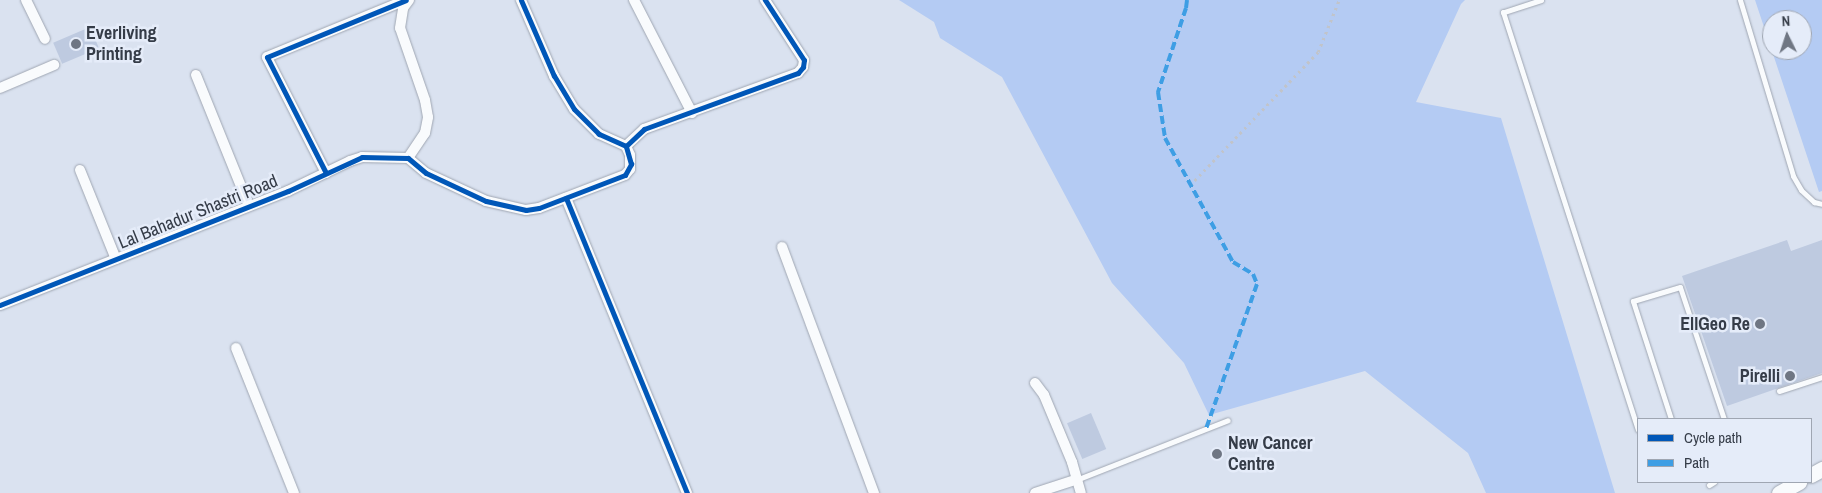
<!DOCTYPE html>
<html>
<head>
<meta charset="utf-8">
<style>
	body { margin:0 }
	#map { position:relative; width:1822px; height:493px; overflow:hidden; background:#dae2f0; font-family:"Archivo Narrow",sans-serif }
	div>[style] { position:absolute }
	.green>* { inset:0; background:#b4cbf3 }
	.building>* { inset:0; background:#becae0; transform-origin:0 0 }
	.path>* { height:2.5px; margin-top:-1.25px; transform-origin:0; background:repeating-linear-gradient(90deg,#c1c4ca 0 2.5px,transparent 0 6.5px) }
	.roads { filter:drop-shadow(0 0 1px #9fa6b2) drop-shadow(0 0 1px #9fa6b2) }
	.lane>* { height:5px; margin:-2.5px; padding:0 2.5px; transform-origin:2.5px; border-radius:2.5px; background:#f9fbfd }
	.street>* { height:10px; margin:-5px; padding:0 5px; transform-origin:5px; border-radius:5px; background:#f9fbfd }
	.secondary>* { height:15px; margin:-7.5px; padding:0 7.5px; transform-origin:7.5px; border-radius:7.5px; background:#f9fbfd }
	.quiet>* { height:4px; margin-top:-2px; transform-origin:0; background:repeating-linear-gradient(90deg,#3e9ee4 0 8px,transparent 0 12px) }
	.cycleway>* { height:5px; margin:-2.5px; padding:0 2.5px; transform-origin:2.5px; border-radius:2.5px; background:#0057b8 }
	.dots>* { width:14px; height:14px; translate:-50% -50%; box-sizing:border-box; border:2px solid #e5ecf9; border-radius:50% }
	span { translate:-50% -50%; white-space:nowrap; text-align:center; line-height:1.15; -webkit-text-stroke:5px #e5ecf9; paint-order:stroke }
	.poi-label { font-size:18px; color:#353c48; font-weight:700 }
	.left { translate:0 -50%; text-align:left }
	.right { translate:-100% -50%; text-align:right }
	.street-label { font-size:18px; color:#353c48 }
	.legend { position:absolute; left:1637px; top:418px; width:175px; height:65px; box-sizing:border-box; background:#e5ecf9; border:1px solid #9fa6b2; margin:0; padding:6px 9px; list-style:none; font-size:15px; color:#353c48 }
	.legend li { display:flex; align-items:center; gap:10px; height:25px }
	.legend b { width:25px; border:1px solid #9fa6b2 }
	.north { position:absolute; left:1762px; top:10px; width:50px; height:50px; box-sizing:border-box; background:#e5ecf9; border:1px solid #9fa6b2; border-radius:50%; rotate:356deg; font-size:14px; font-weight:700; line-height:20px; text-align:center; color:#353c48 }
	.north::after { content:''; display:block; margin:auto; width:18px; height:22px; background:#6f7683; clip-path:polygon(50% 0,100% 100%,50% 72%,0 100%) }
</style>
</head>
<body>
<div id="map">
	<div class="green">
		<div style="clip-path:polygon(899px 0,1465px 0,1461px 4px,1416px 102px,1501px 118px,1615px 493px,1486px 493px,1468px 453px,1365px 371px,1209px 415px,1184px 363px,1112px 283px,1002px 77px,940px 38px,934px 22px)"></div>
		<div style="clip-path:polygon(evenodd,1755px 0,1822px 0,1822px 191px,1819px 192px,1755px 0,1772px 20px,1802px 20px,1802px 50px,1772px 50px,1772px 20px)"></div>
	</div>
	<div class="building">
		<div style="left:90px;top:27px;width:23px;height:40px;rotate:67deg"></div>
		<div style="clip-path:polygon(1787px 240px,1791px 251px,1822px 240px,1822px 373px,1727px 406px,1682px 276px)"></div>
		<div style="left:1091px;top:413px;width:39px;height:26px;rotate:67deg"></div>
	</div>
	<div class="path">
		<div style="left:1190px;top:185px;width:185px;rotate:-46.1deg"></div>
		<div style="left:1318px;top:52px;width:56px;rotate:-68deg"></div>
	</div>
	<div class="roads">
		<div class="lane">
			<div style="left:1541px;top:0;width:40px;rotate:162deg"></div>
			<div style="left:1503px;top:12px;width:439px;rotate:72.1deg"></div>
			<div style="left:1740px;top:0;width:184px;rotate:73.2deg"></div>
			<div style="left:1793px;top:176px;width:16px;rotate:60deg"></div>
			<div style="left:1801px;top:190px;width:18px;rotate:43deg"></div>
			<div style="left:1814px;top:202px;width:8px;rotate:14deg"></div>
			<div style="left:1779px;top:391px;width:45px;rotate:-18deg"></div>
			<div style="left:1671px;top:419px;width:124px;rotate:-107.9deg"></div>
			<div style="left:1633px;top:301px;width:49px;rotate:-16.6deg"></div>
			<div style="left:1680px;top:287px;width:139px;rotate:71.6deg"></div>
			<div style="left:1076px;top:480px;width:163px;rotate:-21.5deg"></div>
			<div style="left:1709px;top:485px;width:6px;rotate:-31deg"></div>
		</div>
		<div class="street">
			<div style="left:26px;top:0;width:43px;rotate:64deg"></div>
			<div style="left:634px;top:0;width:127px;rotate:62.8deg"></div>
			<div style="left:196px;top:75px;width:141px;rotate:68deg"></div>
			<div style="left:0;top:88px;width:59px;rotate:-23.1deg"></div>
			<div style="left:626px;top:146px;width:25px;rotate:-43deg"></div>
			<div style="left:644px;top:129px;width:164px;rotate:-20deg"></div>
			<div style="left:798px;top:73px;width:8px;rotate:-50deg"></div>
			<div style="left:803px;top:67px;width:7px;rotate:-82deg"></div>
			<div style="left:804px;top:60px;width:72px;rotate:-123deg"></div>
			<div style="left:408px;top:158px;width:23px;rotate:40deg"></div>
			<div style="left:426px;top:173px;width:66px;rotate:25deg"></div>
			<div style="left:486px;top:201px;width:41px;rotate:12.7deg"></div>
			<div style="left:526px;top:210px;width:13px;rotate:-9deg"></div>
			<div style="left:539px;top:208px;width:92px;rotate:-21deg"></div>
			<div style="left:625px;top:175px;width:8px;rotate:-50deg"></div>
			<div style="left:630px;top:169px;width:14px;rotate:-90deg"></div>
			<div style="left:630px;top:155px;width:10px;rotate:-114deg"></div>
			<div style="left:626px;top:146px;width:30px;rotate:-156deg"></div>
			<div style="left:599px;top:134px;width:35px;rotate:-135deg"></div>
			<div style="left:574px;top:109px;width:39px;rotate:-121deg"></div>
			<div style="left:554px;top:76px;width:83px;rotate:-113.5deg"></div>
			<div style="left:408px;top:158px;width:30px;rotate:-56deg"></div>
			<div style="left:425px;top:133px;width:16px;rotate:-79deg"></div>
			<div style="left:428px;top:117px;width:17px;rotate:-100deg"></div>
			<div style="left:425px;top:100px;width:76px;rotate:-109.1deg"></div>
			<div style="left:400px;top:28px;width:20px;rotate:-81deg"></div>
			<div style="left:403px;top:8px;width:10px;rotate:-53deg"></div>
			<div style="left:80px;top:170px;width:96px;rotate:68deg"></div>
			<div style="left:326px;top:173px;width:130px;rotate:-117deg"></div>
			<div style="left:267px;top:57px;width:150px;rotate:-22.3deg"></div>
			<div style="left:566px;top:198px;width:319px;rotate:67.7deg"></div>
			<div style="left:782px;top:247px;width:263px;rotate:69.5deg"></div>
			<div style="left:0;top:305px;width:310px;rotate:-21.6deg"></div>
			<div style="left:288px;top:191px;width:69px;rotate:-25.8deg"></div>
			<div style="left:350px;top:161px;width:13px;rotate:-18deg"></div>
			<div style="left:362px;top:157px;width:46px;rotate:1.2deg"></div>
			<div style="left:236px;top:348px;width:156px;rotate:68.2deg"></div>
			<div style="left:1035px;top:383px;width:15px;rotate:53deg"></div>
			<div style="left:1044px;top:395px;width:73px;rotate:67.3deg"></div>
			<div style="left:1072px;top:462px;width:32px;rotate:74deg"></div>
			<div style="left:1035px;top:493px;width:42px;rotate:-18deg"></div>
		</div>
		<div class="secondary">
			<div style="left:1811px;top:475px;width:13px;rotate:-29deg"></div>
			<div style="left:1779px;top:493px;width:23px;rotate:-29deg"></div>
		</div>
	</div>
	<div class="quiet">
		<div style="left:1187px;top:0;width:8px;rotate:97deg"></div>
		<div style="left:1186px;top:8px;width:89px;rotate:108.4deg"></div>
		<div style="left:1158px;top:92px;width:47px;rotate:81.3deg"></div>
		<div style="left:1165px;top:138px;width:141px;rotate:61.3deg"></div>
		<div style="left:1233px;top:262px;width:23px;rotate:31deg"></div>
		<div style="left:1253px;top:274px;width:11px;rotate:68deg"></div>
		<div style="left:1257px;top:284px;width:154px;rotate:109.4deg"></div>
	</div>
	<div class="cycleway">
		<div style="left:626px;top:146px;width:25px;rotate:-43deg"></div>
		<div style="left:644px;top:129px;width:164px;rotate:-20deg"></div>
		<div style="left:798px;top:73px;width:8px;rotate:-50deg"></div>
		<div style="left:803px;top:67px;width:7px;rotate:-82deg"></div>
		<div style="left:804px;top:60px;width:72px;rotate:-123deg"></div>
		<div style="left:326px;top:173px;width:130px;rotate:-117deg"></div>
		<div style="left:267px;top:57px;width:150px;rotate:-22.3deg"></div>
		<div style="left:566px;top:198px;width:319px;rotate:67.7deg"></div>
		<div style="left:0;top:305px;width:310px;rotate:-21.6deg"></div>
		<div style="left:288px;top:191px;width:81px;rotate:-24.7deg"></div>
		<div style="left:362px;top:157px;width:46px;rotate:1.2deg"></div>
		<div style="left:408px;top:158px;width:23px;rotate:40deg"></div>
		<div style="left:426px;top:173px;width:66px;rotate:25deg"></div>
		<div style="left:486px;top:201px;width:41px;rotate:12.7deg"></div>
		<div style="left:526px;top:210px;width:13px;rotate:-9deg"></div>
		<div style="left:539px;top:208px;width:92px;rotate:-21deg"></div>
		<div style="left:625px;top:175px;width:13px;rotate:-61deg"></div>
		<div style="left:631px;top:164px;width:19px;rotate:-106deg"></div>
		<div style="left:626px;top:146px;width:30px;rotate:-156deg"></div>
		<div style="left:599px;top:134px;width:35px;rotate:-135deg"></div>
		<div style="left:574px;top:109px;width:39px;rotate:-121deg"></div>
		<div style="left:554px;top:76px;width:83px;rotate:-113.5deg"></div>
	</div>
	<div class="dots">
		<div style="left:76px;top:44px;background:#6f7683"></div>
		<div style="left:1760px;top:324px;background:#6f7683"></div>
		<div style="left:1790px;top:376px;background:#6f7683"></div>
		<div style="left:1217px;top:454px;background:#6f7683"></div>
	</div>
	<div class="poi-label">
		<span class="left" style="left:86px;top:44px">Everliving<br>Printing</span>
		<span class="right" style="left:1750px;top:324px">EllGeo Re</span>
		<span class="right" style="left:1780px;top:376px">Pirelli</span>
		<span class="left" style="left:1228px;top:454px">New Cancer<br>Centre</span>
	</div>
	<div class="street-label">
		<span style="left:198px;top:212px;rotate:-22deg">Lal Bahadur Shastri Road</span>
	</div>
	<ul class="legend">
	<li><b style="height:6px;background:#0057b8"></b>Cycle path</li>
	<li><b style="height:6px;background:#3e9ee4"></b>Path</li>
	</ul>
	<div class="north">N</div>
</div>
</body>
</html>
